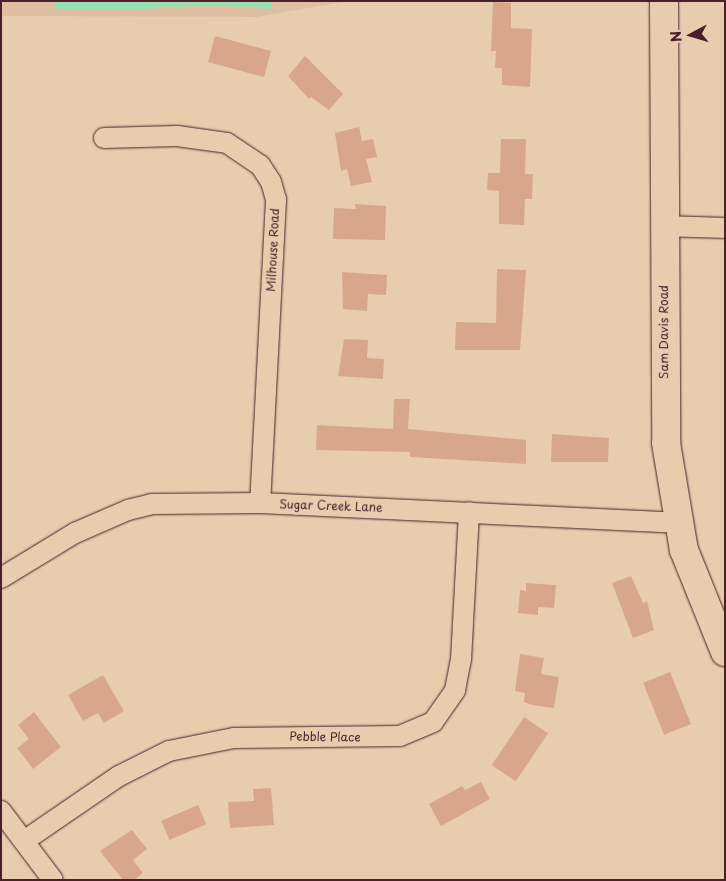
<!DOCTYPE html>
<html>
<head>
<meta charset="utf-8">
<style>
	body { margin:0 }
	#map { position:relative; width:726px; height:881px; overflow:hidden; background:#e7cdae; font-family:"Playpen Sans",sans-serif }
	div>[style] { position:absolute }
	.built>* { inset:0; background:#dfbfa2 }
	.green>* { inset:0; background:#97e0b0 }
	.building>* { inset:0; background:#d8a78b; transform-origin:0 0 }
	.roads { filter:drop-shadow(0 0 1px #4a1f2b) drop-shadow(0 0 1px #4a1f2b) }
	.street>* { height:20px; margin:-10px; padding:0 10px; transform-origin:10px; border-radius:10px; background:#e7cdae }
	.secondary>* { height:28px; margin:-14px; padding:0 14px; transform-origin:14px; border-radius:14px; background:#e7cdae }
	span { translate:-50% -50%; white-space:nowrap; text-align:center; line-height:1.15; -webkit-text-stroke:5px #e7cdae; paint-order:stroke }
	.street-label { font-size:12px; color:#4a1f2b }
	.frame { position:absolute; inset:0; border:2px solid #4a1f2b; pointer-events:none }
	.north { position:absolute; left:666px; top:10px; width:50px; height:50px; -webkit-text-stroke:4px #e7cdae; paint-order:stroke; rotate:264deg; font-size:14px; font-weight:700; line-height:20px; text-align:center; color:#4a1f2b }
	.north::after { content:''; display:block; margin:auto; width:18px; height:22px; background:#4a1f2b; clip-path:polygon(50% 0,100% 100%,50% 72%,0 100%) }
</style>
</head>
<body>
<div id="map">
	<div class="built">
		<div style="clip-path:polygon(1px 1px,349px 1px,257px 17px,1px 16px)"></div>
	</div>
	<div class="green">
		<div style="clip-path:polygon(56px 1px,272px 1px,271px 9px,210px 5px,129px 10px,56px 9px)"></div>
	</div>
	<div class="building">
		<div style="clip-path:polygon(493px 2px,511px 3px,511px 28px,532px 29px,530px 87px,502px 85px,502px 68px,495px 68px,496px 51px,491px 51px)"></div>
		<div style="left:215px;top:36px;width:58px;height:27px;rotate:15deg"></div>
		<div style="clip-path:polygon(305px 56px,343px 94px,329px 110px,311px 97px,309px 99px,288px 76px)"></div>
		<div style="clip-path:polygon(359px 127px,362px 141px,373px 139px,377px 157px,366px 159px,372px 182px,351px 186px,347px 169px,341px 171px,335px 133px)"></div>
		<div style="clip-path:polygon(501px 139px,526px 139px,525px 174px,533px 174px,532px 199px,525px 199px,524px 225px,499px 224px,499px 191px,487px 190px,488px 173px,500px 173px)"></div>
		<div style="clip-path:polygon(355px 204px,386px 206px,385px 240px,333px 239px,334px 208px,356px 209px)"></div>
		<div style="clip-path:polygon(497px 269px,526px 270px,520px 350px,455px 350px,456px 322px,496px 323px)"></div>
		<div style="clip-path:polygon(342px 272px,387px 275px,386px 295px,368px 294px,367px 311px,343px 309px)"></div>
		<div style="clip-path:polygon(344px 339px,368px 340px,367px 358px,384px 359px,383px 379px,338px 376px)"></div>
		<div style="clip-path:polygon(394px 399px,410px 399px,408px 429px,526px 440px,526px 464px,410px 457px,410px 452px,316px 450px,317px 425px,393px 429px)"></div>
		<div style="clip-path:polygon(552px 434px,609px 438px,608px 462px,551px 462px)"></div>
		<div style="clip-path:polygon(631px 576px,643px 603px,647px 601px,654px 630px,633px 638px,612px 583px)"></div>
		<div style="clip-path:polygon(526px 583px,556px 585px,554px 608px,538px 607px,538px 615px,518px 613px,520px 590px,526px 591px)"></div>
		<div style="clip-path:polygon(520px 654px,544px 658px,541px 674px,559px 677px,554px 708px,532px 705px,524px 702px,525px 693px,515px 691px)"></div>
		<div style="left:670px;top:672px;width:56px;height:29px;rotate:68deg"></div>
		<div style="clip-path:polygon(103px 675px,124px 711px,104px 723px,98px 713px,83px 721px,68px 695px)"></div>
		<div style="clip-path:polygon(34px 712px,61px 747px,33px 769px,17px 748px,29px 739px,18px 725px)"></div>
		<div style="left:524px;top:717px;width:29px;height:58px;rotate:34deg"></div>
		<div style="clip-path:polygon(481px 782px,490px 799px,441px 826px,429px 804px,462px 786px,465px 790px)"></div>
		<div style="clip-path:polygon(271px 788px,274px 825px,230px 828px,228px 802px,254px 801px,253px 789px)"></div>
		<div style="left:198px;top:805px;width:21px;height:40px;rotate:67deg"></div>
		<div style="clip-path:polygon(132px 830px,147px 849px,133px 860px,143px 873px,134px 880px,123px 880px,100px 851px)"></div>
	</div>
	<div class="roads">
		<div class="street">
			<div style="left:104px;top:138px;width:73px;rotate:-1.6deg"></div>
			<div style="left:177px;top:136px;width:50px;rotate:8deg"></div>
			<div style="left:227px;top:143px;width:40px;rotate:34deg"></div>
			<div style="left:260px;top:165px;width:20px;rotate:57deg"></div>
			<div style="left:271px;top:182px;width:19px;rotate:74deg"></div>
			<div style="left:276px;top:200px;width:303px;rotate:93deg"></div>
			<div style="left:664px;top:226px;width:61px;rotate:1.9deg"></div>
			<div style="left:1px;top:578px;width:87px;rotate:-31.3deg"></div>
			<div style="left:75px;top:533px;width:58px;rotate:-23.5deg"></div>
			<div style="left:128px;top:510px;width:25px;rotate:-14deg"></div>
			<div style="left:152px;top:504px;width:108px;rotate:-0.5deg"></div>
			<div style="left:260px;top:503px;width:418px;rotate:2.7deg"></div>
			<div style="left:1px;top:811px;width:86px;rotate:53deg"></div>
			<div style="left:24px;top:841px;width:115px;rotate:-34.4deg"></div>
			<div style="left:119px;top:776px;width:56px;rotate:-26.6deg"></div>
			<div style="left:169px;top:751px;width:66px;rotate:-11.3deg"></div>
			<div style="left:234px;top:738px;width:166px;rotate:-0.7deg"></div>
			<div style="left:400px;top:736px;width:36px;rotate:-23deg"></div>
			<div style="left:433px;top:722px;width:39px;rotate:-55deg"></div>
			<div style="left:455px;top:690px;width:31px;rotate:-79deg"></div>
			<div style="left:461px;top:660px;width:148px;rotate:-86.9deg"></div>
		</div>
		<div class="secondary">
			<div style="left:664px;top:1px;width:442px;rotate:89.7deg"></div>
			<div style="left:666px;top:443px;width:109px;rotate:80.5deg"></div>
			<div style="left:684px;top:550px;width:110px;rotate:68.1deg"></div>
		</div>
	</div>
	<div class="street-label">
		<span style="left:273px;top:250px;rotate:-87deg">Milhouse Road</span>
		<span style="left:664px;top:332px;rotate:-90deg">Sam Davis Road</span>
		<span style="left:331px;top:506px;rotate:2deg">Sugar Creek Lane</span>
		<span style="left:325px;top:737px;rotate:1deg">Pebble Place</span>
	</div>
	<div class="frame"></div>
	<div class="north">N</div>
</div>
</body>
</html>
